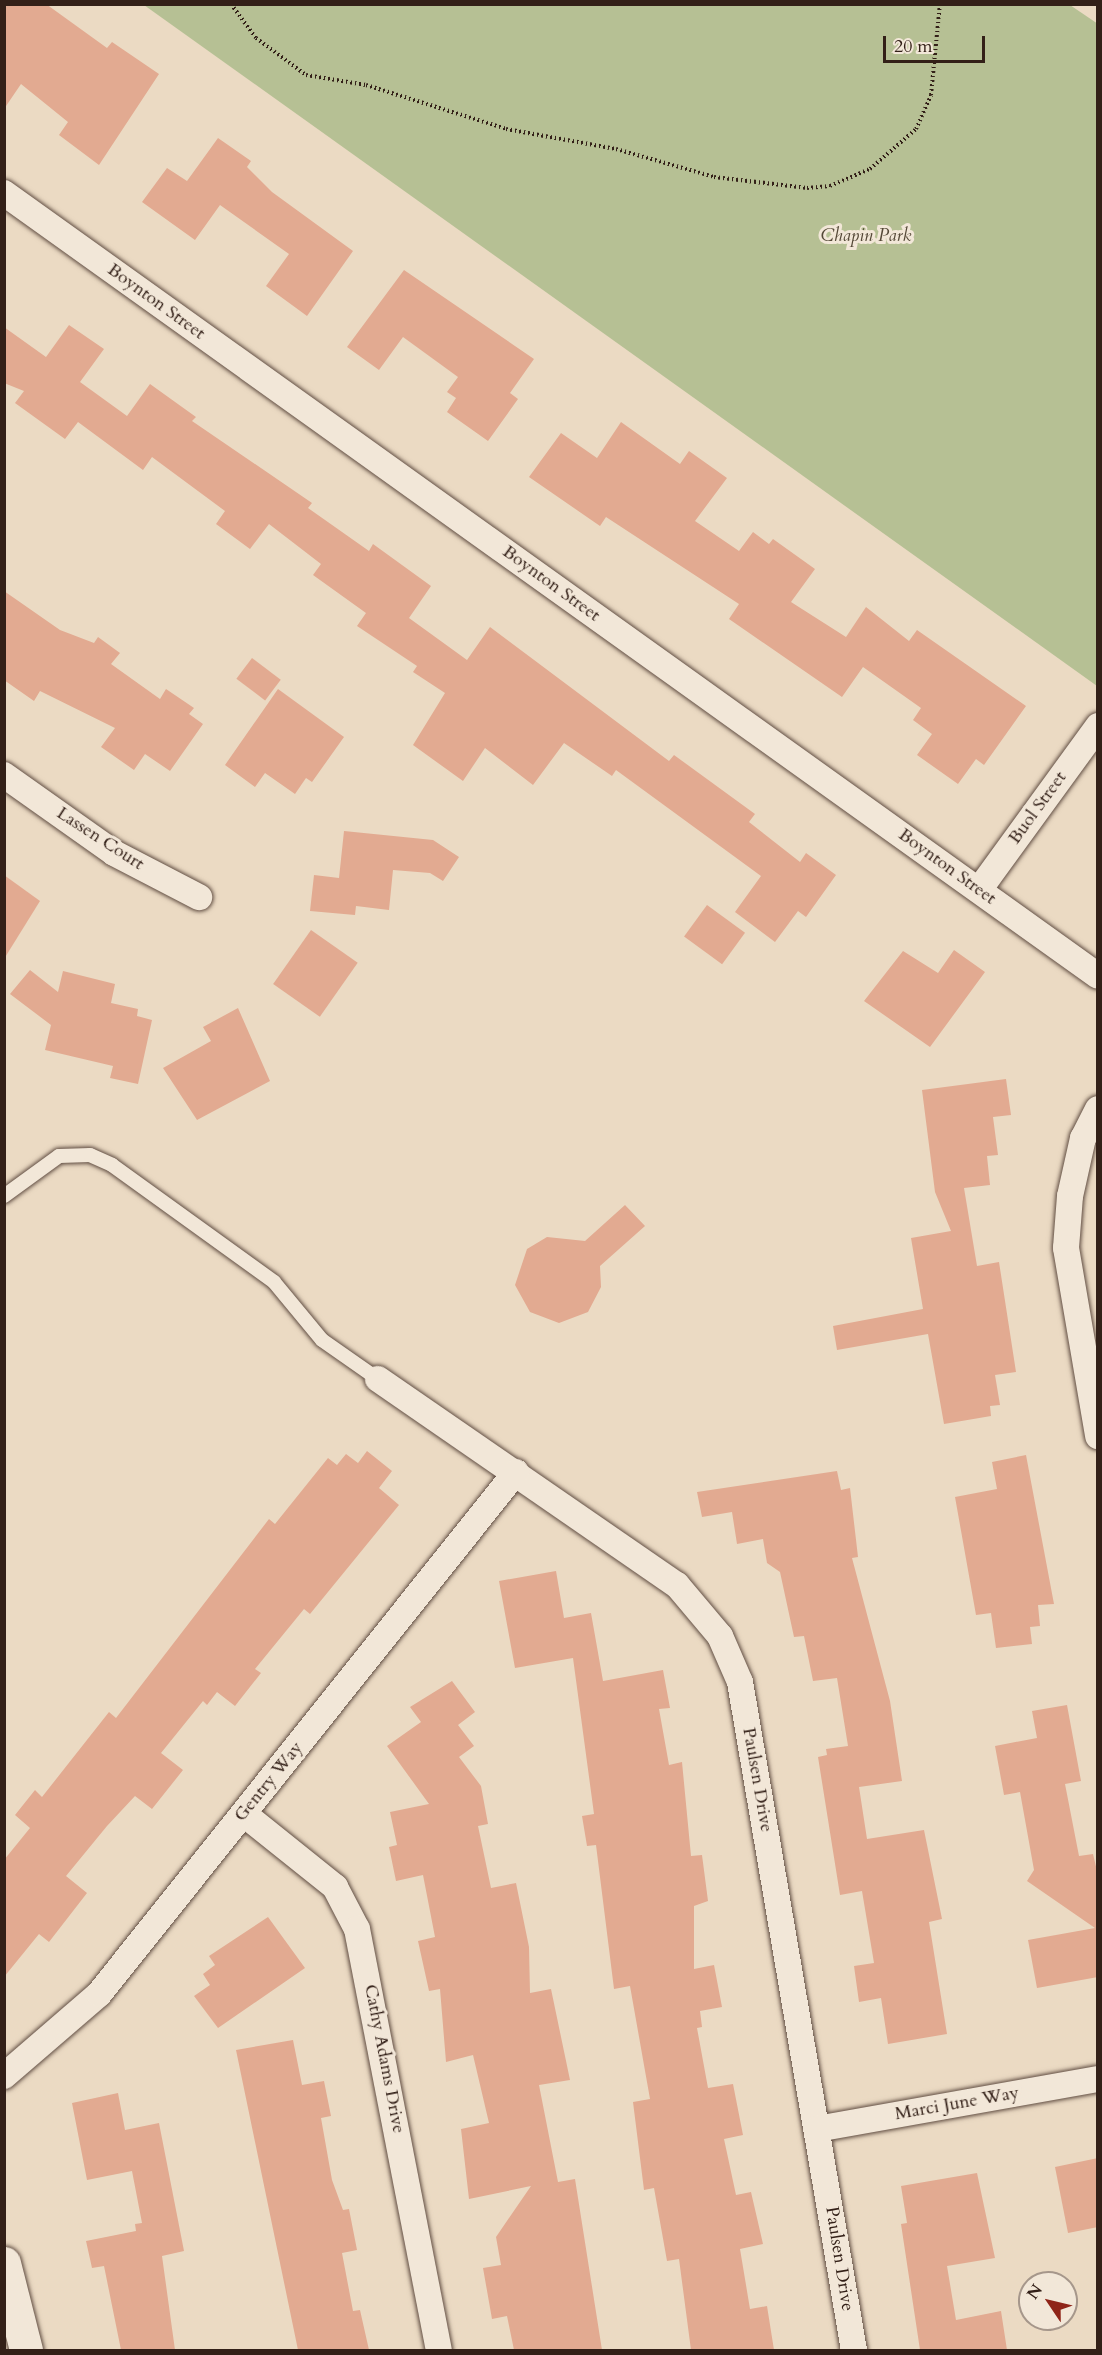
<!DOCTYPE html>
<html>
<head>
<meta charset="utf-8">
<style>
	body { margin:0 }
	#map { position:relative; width:1102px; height:2355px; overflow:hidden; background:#ebdac3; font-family:Cardo,serif }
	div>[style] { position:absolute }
	.green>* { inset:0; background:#b6c094 }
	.building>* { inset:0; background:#e2aa91; transform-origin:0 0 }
	.path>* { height:4px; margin-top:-2px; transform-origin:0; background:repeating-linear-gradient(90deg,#332018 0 1.5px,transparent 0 4.5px) }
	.roads { filter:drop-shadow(0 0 2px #614e43) drop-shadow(0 0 2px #614e43) }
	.lane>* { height:14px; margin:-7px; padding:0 7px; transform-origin:7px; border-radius:7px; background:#f2e7d8 }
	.street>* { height:26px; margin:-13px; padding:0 13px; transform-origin:13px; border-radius:13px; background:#f2e7d8 }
	.secondary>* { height:33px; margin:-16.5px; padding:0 16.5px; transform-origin:16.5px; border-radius:16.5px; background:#f2e7d8 }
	span { translate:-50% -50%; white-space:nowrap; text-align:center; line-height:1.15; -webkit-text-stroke:6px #f2e7d8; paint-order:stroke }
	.park-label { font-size:18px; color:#544837; font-style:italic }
	.street-label { font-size:18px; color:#332018 }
	.frame { position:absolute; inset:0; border:6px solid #332018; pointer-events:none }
	.north { position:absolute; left:1018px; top:2271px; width:60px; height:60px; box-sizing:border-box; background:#f2e7d8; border:2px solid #a6978b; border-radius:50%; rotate:305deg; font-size:16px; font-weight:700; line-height:24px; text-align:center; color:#332018 }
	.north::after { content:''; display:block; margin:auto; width:21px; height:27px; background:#8f2418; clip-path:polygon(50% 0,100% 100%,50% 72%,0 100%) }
	.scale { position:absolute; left:883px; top:36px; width:102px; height:27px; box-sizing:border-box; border:3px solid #332018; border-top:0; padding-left:8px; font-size:18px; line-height:21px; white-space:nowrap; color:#332018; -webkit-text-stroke:4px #f2e7d8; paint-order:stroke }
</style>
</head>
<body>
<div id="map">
	<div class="green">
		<div style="clip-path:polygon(144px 5px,1070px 5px,1098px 24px,1097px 686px)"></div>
	</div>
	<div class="building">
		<div style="clip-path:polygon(4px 4px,46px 4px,107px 48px,112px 42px,159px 74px,99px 165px,59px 135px,68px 122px,21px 84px,4px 109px)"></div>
		<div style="clip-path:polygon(218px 138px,251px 161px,247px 167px,272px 192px,353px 251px,307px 316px,266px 286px,289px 254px,220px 205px,195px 240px,142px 202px,167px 168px,187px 181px)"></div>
		<div style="clip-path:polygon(404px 270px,534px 359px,510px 393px,518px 399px,488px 441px,447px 412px,456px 398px,447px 392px,458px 377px,403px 337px,379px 370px,347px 347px)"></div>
		<div style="clip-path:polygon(69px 325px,104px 349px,80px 382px,127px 416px,150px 384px,196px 417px,192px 421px,312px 503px,308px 508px,369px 551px,373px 544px,431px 586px,409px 618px,467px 660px,490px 627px,669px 761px,674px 755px,755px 814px,749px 822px,800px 862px,806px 853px,836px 875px,806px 917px,798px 911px,775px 942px,735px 912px,761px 876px,616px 770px,612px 776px,564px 743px,533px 785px,485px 748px,463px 781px,413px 745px,445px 693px,413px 672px,417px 666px,357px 626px,366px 613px,313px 575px,321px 564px,269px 524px,250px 549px,216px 524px,225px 511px,152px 457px,143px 470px,78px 422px,65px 439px,15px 403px,24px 391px,4px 383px,4px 327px,46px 357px)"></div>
		<div style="clip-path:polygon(621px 422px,680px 464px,689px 451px,727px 478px,695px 521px,739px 551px,753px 532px,769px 544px,773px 539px,815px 569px,791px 602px,846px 637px,866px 607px,909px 641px,917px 630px,1026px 706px,984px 765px,976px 759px,958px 784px,917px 755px,932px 734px,913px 720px,921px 708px,863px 667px,842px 697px,729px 619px,739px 604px,606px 517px,600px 526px,529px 477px,561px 433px,597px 458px)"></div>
		<div style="clip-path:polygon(4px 591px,60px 630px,94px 643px,98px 637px,120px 653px,111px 664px,160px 699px,166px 689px,194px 708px,189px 714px,203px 724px,170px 771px,145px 754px,134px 770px,101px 747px,115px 728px,40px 691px,34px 701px,4px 680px)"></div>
		<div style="left:252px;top:658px;width:36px;height:26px;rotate:37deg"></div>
		<div style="clip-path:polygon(278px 689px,344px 737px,312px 782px,306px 778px,295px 794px,265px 773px,255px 787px,225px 765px)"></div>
		<div style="clip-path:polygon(344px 831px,433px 840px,459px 857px,443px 881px,430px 873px,393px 870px,389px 910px,356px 906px,355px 915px,310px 911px,314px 875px,339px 878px)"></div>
		<div style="clip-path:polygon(4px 875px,40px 901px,4px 959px)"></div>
		<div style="left:707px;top:905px;width:47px;height:39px;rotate:36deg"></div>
		<div style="left:311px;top:930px;width:57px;height:66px;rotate:35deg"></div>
		<div style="clip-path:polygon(954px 950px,985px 972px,930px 1047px,864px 1001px,903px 951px,938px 973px)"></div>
		<div style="clip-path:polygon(30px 970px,58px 992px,63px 971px,115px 984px,111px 1003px,138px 1009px,137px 1016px,152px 1020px,138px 1084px,110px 1078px,113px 1066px,45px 1050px,51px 1025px,10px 994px)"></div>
		<div style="clip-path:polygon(238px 1008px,270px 1081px,197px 1120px,163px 1068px,211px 1041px,203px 1027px)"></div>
		<div style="clip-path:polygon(1006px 1079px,1011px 1115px,993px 1117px,998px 1155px,987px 1156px,990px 1185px,964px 1188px,977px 1266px,999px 1262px,1016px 1372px,995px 1375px,1000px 1405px,990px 1406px,991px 1416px,944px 1424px,928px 1334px,837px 1350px,833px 1326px,923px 1309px,911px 1238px,951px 1231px,935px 1192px,922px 1090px)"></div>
		<div style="clip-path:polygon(625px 1205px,645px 1226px,600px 1266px,601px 1287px,588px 1312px,559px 1323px,530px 1312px,515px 1285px,527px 1249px,547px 1237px,585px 1241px)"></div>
		<div style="clip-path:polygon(367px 1451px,392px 1471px,379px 1488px,399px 1505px,310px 1614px,304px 1609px,255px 1669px,261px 1673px,235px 1706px,217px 1692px,207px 1705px,203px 1701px,161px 1753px,183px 1770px,152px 1809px,135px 1796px,107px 1826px,66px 1876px,87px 1893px,49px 1942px,39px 1934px,4px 1977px,4px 1860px,30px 1828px,15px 1815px,35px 1790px,42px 1797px,109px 1712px,116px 1718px,269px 1519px,275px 1524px,328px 1458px,337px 1465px,346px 1454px,358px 1463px)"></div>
		<div style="clip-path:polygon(1026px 1455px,1054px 1604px,1038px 1605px,1040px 1626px,1030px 1627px,1032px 1644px,996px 1648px,991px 1613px,976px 1615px,955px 1497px,997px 1489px,992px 1462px)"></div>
		<div style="clip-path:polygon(837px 1471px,841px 1490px,850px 1488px,858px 1557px,852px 1558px,890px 1701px,902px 1781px,859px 1787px,867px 1839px,924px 1830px,942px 1919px,929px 1922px,947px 2034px,888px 2044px,881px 1998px,859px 2002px,854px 1966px,874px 1963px,862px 1891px,840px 1895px,818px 1757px,827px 1755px,826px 1749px,848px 1746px,837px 1678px,813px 1681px,804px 1636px,794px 1637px,780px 1572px,767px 1563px,763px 1539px,737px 1544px,732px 1512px,702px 1517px,697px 1492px)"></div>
		<div style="clip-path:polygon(556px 1571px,564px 1618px,591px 1613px,603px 1681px,663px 1670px,670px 1708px,659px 1709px,669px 1765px,682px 1762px,691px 1856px,702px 1855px,708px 1901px,694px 1906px,694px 1969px,714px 1965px,722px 2007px,700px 2011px,702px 2027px,697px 2028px,708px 2088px,733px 2084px,743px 2135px,724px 2139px,736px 2195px,751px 2192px,763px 2244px,740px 2249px,750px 2309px,767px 2306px,774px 2350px,691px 2350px,679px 2259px,667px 2261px,654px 2188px,644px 2190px,633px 2102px,650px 2099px,630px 1986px,614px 1989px,596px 1845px,587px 1846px,582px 1816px,594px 1814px,573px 1658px,515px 1668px,499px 1581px)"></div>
		<div style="clip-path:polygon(452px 1681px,475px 1712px,458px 1725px,474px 1746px,459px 1757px,481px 1786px,488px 1824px,478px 1826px,491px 1888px,516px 1883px,529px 1947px,530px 1993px,551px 1989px,570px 2080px,539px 2085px,558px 2182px,575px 2179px,602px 2350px,514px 2350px,507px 2316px,492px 2319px,483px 2268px,501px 2265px,496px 2237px,531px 2186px,469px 2199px,461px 2129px,489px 2123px,473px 2055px,446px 2062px,440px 1989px,429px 1991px,418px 1941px,435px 1937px,423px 1875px,396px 1881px,389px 1847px,397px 1845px,390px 1812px,429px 1804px,387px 1746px,421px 1722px,410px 1707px)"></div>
		<div style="clip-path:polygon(1067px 1705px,1081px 1781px,1065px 1784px,1079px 1856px,1093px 1854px,1098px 1875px,1098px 1977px,1037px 1988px,1028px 1940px,1095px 1928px,1027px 1881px,1034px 1870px,1020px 1792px,1004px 1795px,995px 1746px,1037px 1738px,1032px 1711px)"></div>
		<div style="clip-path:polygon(268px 1917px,305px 1968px,218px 2028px,194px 1996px,210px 1985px,203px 1974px,215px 1965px,209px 1956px)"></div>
		<div style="clip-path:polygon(293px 2040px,302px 2085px,324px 2081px,331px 2116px,321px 2118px,332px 2180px,343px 2210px,349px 2209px,357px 2250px,342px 2253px,353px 2311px,360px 2310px,369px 2350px,298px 2350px,236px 2050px)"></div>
		<div style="clip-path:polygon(118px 2093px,125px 2130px,159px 2123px,184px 2251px,162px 2256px,175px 2350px,121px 2350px,104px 2266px,92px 2268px,86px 2241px,136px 2231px,135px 2224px,142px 2223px,132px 2171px,87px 2180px,72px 2103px)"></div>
		<div style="clip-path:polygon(1098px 2158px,1098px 2227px,1068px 2233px,1055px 2167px)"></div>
		<div style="clip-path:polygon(977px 2173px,995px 2258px,947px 2266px,956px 2320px,1001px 2311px,1007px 2350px,920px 2350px,901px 2224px,907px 2223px,901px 2186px)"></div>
	</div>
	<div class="path">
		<div style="left:231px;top:4px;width:42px;rotate:53.7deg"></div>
		<div style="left:256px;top:38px;width:62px;rotate:36.5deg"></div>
		<div style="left:306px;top:75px;width:61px;rotate:9.5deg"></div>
		<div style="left:366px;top:85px;width:147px;rotate:17.4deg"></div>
		<div style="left:506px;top:129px;width:112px;rotate:10.3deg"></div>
		<div style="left:616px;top:149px;width:102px;rotate:15.9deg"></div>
		<div style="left:714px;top:177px;width:94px;rotate:6.7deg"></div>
		<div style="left:807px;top:188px;width:23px;rotate:-5deg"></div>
		<div style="left:830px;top:186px;width:43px;rotate:-23deg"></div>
		<div style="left:870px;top:169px;width:61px;rotate:-41deg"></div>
		<div style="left:916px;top:129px;width:37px;rotate:-66deg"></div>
		<div style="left:931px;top:95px;width:91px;rotate:-84.4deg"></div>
	</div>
	<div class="roads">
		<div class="lane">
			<div style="left:4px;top:1196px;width:68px;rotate:-36deg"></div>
			<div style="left:59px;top:1156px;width:31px;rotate:-2deg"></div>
			<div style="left:90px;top:1155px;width:24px;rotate:24deg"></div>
			<div style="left:112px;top:1165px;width:200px;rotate:35.8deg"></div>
			<div style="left:274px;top:1282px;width:75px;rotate:50.4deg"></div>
			<div style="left:322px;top:1340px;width:68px;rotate:34.9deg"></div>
		</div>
		<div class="street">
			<div style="left:4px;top:193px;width:1345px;rotate:35.59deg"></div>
			<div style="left:4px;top:775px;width:135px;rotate:35.3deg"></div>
			<div style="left:114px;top:853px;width:96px;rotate:27.4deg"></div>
			<div style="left:979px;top:890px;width:203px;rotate:-54deg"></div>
			<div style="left:1098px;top:1109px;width:33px;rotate:117deg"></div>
			<div style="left:1083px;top:1138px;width:59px;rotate:102.6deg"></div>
			<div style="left:1070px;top:1196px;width:52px;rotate:94.4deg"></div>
			<div style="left:1066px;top:1248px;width:191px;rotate:80.3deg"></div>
			<div style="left:378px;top:1379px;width:363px;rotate:34.6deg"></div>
			<div style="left:677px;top:1585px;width:67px;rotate:49.9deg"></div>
			<div style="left:720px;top:1636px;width:50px;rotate:66.5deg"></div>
			<div style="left:740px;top:1682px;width:678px;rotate:80.32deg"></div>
			<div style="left:244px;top:1814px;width:117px;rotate:38.7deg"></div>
			<div style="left:335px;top:1887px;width:47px;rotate:62.4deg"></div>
			<div style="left:357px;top:1929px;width:429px;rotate:79deg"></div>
			<div style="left:4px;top:2076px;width:125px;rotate:-40.8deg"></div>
			<div style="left:99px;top:1994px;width:668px;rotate:-51.38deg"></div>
			<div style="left:817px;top:2129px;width:285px;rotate:-10.1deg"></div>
		</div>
		<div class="secondary">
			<div style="left:4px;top:2263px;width:90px;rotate:75.8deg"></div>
		</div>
	</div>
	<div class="park-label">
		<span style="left:866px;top:236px">Chapin Park</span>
	</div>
	<div class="street-label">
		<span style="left:156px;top:302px;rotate:36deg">Boynton Street</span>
		<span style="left:551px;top:584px;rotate:36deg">Boynton Street</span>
		<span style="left:1038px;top:808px;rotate:-54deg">Buol Street</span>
		<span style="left:100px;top:839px;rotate:33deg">Lassen Court</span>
		<span style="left:947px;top:867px;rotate:36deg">Boynton Street</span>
		<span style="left:757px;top:1780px;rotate:80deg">Paulsen Drive</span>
		<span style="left:269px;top:1782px;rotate:-51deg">Gentry Way</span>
		<span style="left:384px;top:2059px;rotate:79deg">Cathy Adams Drive</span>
		<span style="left:957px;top:2104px;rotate:-10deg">Marci June Way</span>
		<span style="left:839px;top:2259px;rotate:81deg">Paulsen Drive</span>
	</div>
	<div class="frame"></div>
	<div class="north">N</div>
	<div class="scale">20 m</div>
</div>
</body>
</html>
